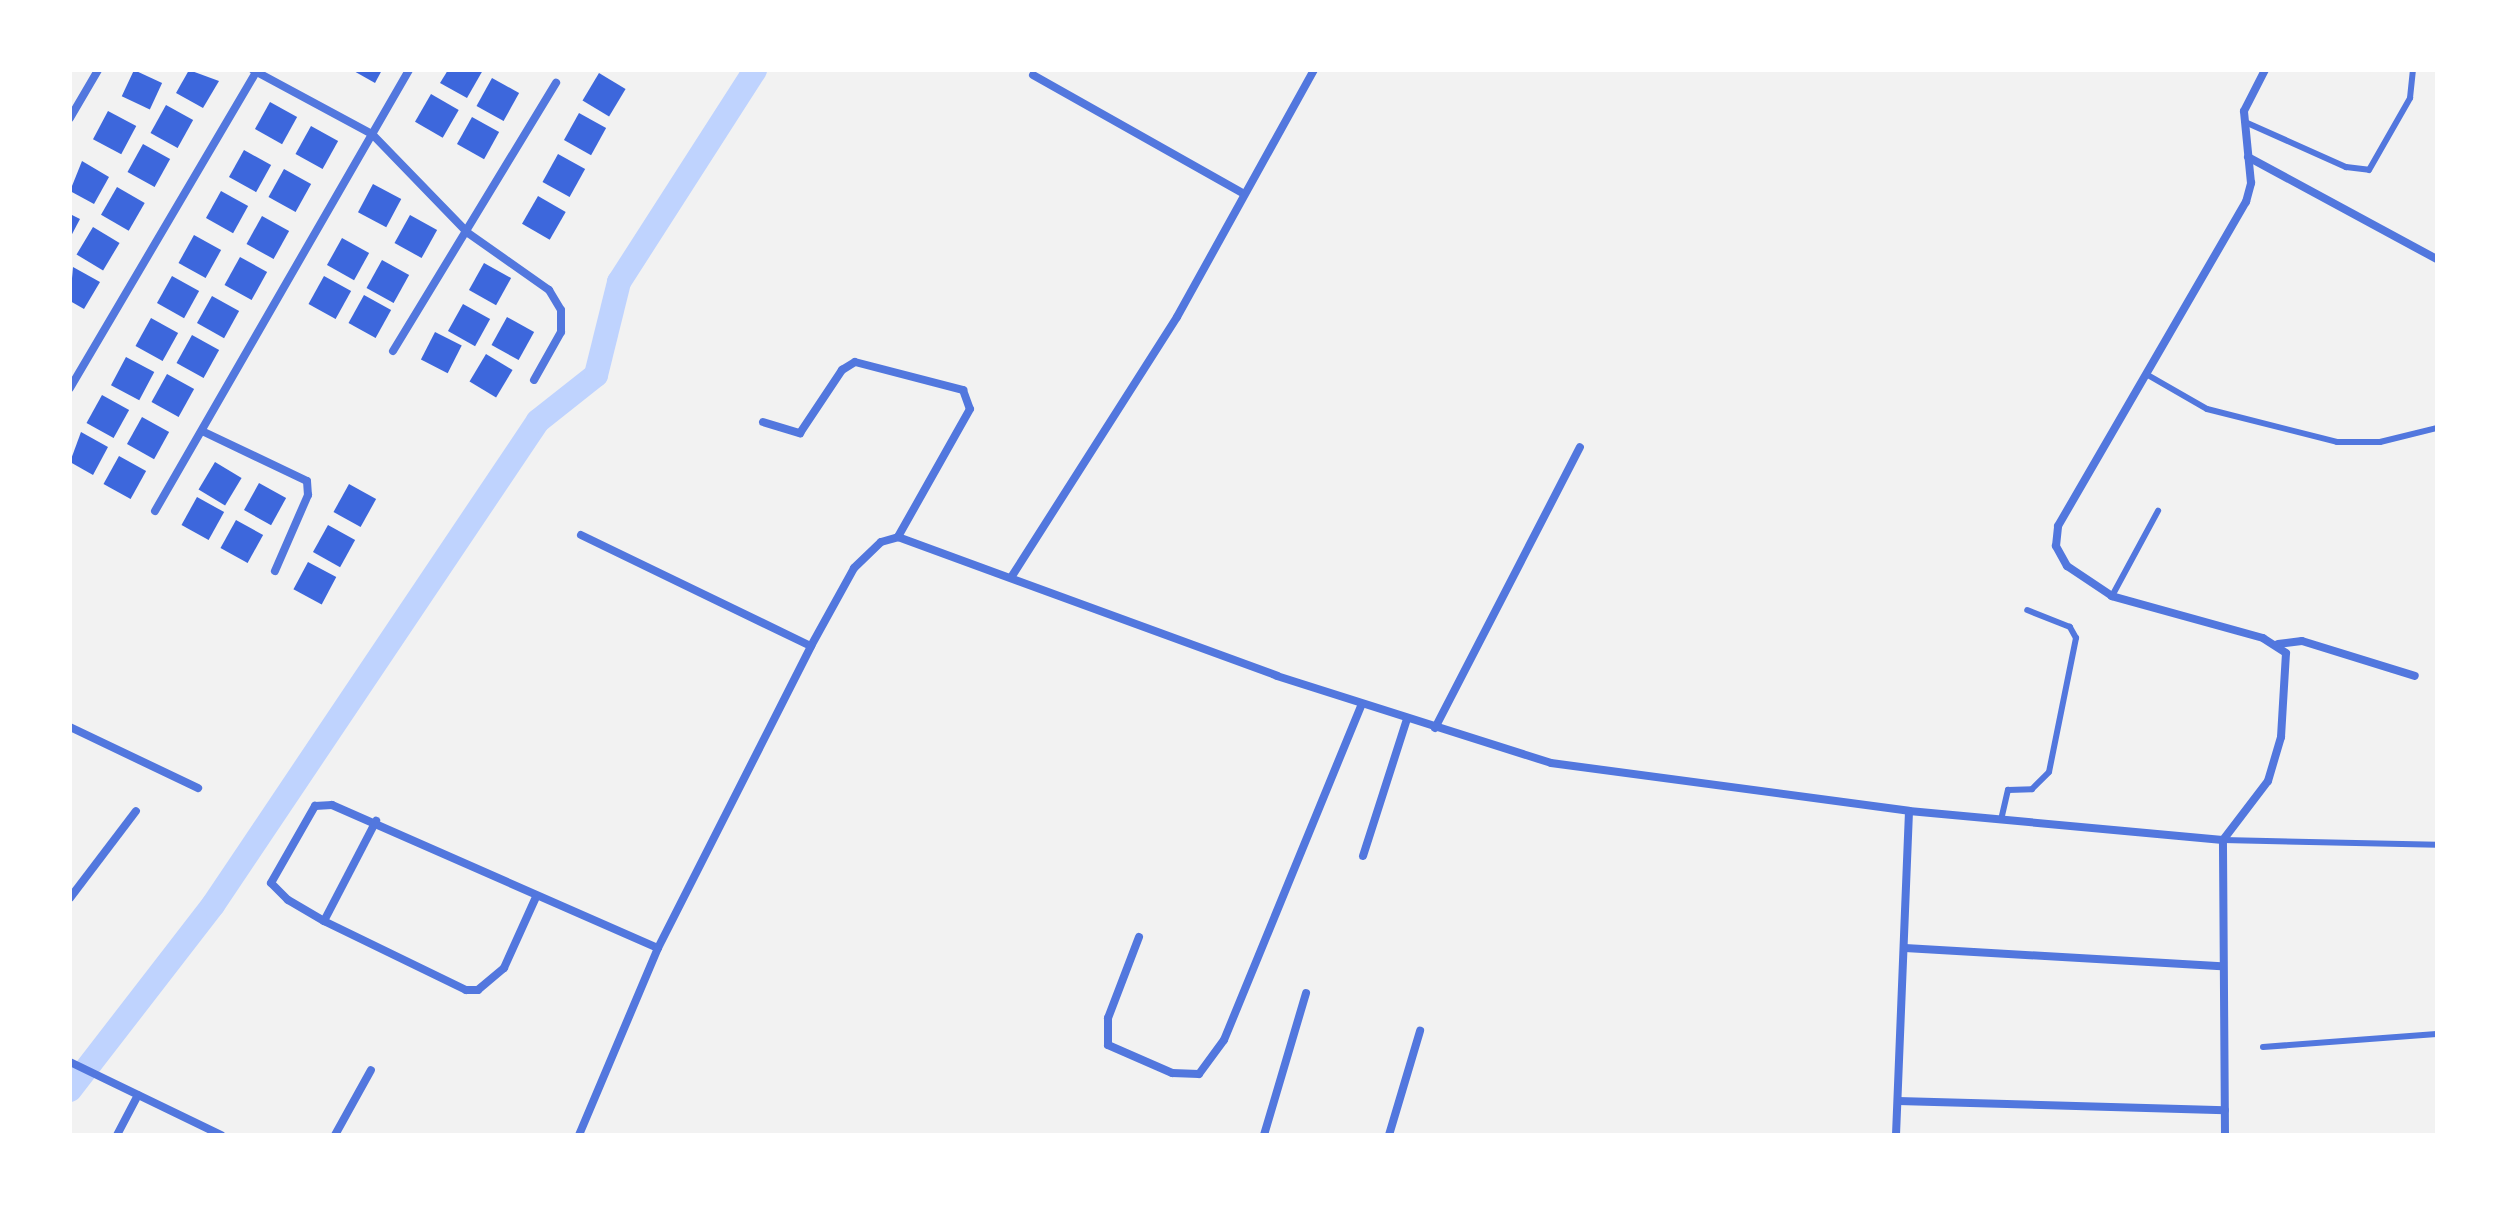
<!DOCTYPE html>
<html>
<head>
<meta charset="utf-8">
<style>
	body { margin:0 }
	#map { position:relative; width:2507px; height:1205px; overflow:hidden; background:#f2f2f2; font-family:"Space Grotesk",sans-serif }
	div>[style] { position:absolute }
	.canal>* { height:24px; margin:-12px; padding:0 12px; transform-origin:12px; border-radius:12px; background:#bfd3fe }
	.building>* { inset:0; background:#3d67dc; transform-origin:0 0 }
	.service>* { height:6px; margin:-3px; padding:0 3px; transform-origin:3px; border-radius:3px; background:#5277de }
	.minor>* { height:8px; margin:-4px; padding:0 4px; transform-origin:4px; border-radius:4px; background:#5277de }
	span { translate:-50% -50%; white-space:nowrap; text-align:center; line-height:1.15; -webkit-text-stroke:8px #fff; paint-order:stroke }
	.frame { position:absolute; inset:0; border:72px solid #fff; pointer-events:none }
</style>
</head>
<body>
<div id="map">
	<div class="canal">
		<div style="left:70px;top:1090px;width:234px;rotate:-52.3deg"></div>
		<div style="left:213px;top:905px;width:583px;rotate:-56.12deg"></div>
		<div style="left:538px;top:421px;width:74px;rotate:-38.4deg"></div>
		<div style="left:596px;top:375px;width:96px;rotate:-76.1deg"></div>
		<div style="left:619px;top:282px;width:252px;rotate:-57.3deg"></div>
	</div>
	<div class="building">
		<div style="left:134px;top:70px;width:31px;height:29px;rotate:25deg"></div>
		<div style="clip-path:polygon(189px 70px,219px 81px,203px 108px,176px 93px)"></div>
		<div style="clip-path:polygon(352px 70px,382px 70px,375px 83px)"></div>
		<div style="clip-path:polygon(448px 70px,483px 70px,467px 98px,440px 83px)"></div>
		<div style="left:599px;top:73px;width:31px;height:32px;rotate:31deg"></div>
		<div style="left:492px;top:78px;width:31px;height:32px;rotate:29deg"></div>
		<div style="left:431px;top:94px;width:32px;height:32px;rotate:30deg"></div>
		<div style="left:270px;top:102px;width:31px;height:31px;rotate:29deg"></div>
		<div style="left:166px;top:105px;width:31px;height:32px;rotate:29deg"></div>
		<div style="left:108px;top:111px;width:32px;height:32px;rotate:28deg"></div>
		<div style="left:579px;top:113px;width:31px;height:31px;rotate:29deg"></div>
		<div style="left:472px;top:117px;width:31px;height:31px;rotate:29deg"></div>
		<div style="left:311px;top:126px;width:31px;height:32px;rotate:29deg"></div>
		<div style="left:143px;top:144px;width:31px;height:32px;rotate:29deg"></div>
		<div style="left:244px;top:150px;width:31px;height:31px;rotate:29deg"></div>
		<div style="left:558px;top:154px;width:31px;height:32px;rotate:29deg"></div>
		<div style="clip-path:polygon(82px 161px,109px 177px,94px 204px,70px 191px)"></div>
		<div style="left:284px;top:169px;width:31px;height:32px;rotate:29deg"></div>
		<div style="left:373px;top:184px;width:32px;height:32px;rotate:28deg"></div>
		<div style="left:117px;top:187px;width:32px;height:32px;rotate:30deg"></div>
		<div style="left:221px;top:191px;width:31px;height:31px;rotate:29deg"></div>
		<div style="left:538px;top:196px;width:32px;height:32px;rotate:30deg"></div>
		<div style="clip-path:polygon(70px 214px,80px 219px,70px 238px)"></div>
		<div style="left:410px;top:215px;width:31px;height:32px;rotate:29deg"></div>
		<div style="left:262px;top:216px;width:31px;height:32px;rotate:29deg"></div>
		<div style="left:93px;top:227px;width:31px;height:32px;rotate:31deg"></div>
		<div style="left:194px;top:235px;width:31px;height:32px;rotate:29deg"></div>
		<div style="left:342px;top:238px;width:31px;height:31px;rotate:29deg"></div>
		<div style="left:240px;top:257px;width:31px;height:32px;rotate:29deg"></div>
		<div style="left:382px;top:260px;width:31px;height:32px;rotate:29deg"></div>
		<div style="left:484px;top:263px;width:31px;height:31px;rotate:29deg"></div>
		<div style="clip-path:polygon(73px 267px,100px 282px,84px 309px,70px 301px)"></div>
		<div style="left:172px;top:276px;width:31px;height:31px;rotate:29deg"></div>
		<div style="left:324px;top:276px;width:31px;height:32px;rotate:29deg"></div>
		<div style="left:364px;top:295px;width:31px;height:32px;rotate:29deg"></div>
		<div style="left:212px;top:296px;width:31px;height:31px;rotate:29deg"></div>
		<div style="left:463px;top:304px;width:31px;height:31px;rotate:29deg"></div>
		<div style="left:507px;top:317px;width:31px;height:32px;rotate:29deg"></div>
		<div style="left:151px;top:318px;width:31px;height:32px;rotate:29deg"></div>
		<div style="left:435px;top:332px;width:30px;height:31px;rotate:27deg"></div>
		<div style="left:192px;top:335px;width:31px;height:32px;rotate:29deg"></div>
		<div style="left:486px;top:354px;width:31px;height:32px;rotate:31deg"></div>
		<div style="left:126px;top:357px;width:32px;height:32px;rotate:28deg"></div>
		<div style="left:167px;top:374px;width:31px;height:32px;rotate:29deg"></div>
		<div style="left:102px;top:395px;width:31px;height:32px;rotate:29deg"></div>
		<div style="left:142px;top:417px;width:31px;height:31px;rotate:29deg"></div>
		<div style="clip-path:polygon(81px 432px,108px 447px,93px 475px,70px 462px)"></div>
		<div style="left:119px;top:456px;width:31px;height:32px;rotate:29deg"></div>
		<div style="left:215px;top:462px;width:31px;height:32px;rotate:31deg"></div>
		<div style="left:259px;top:483px;width:31px;height:31px;rotate:29deg"></div>
		<div style="left:349px;top:484px;width:31px;height:32px;rotate:29deg"></div>
		<div style="left:197px;top:497px;width:31px;height:32px;rotate:29deg"></div>
		<div style="left:236px;top:520px;width:31px;height:32px;rotate:29deg"></div>
		<div style="left:328px;top:525px;width:31px;height:31px;rotate:29deg"></div>
		<div style="left:308px;top:562px;width:32px;height:31px;rotate:28deg"></div>
	</div>
	<div class="service">
		<div style="left:2245px;top:122px;width:111px;rotate:24deg"></div>
		<div style="left:2346px;top:167px;width:23px;rotate:7deg"></div>
		<div style="left:2369px;top:170px;width:83px;rotate:-60.3deg"></div>
		<div style="left:2410px;top:98px;width:28px;rotate:-84deg"></div>
		<div style="left:2146px;top:374px;width:70px;rotate:29.8deg"></div>
		<div style="left:2207px;top:409px;width:134px;rotate:14.2deg"></div>
		<div style="left:2337px;top:442px;width:43px"></div>
		<div style="left:2380px;top:442px;width:59px;rotate:-13.8deg"></div>
		<div style="left:2112px;top:596px;width:97px;rotate:-61.6deg"></div>
		<div style="left:2001px;top:820px;width:31px;rotate:-77deg"></div>
		<div style="left:2008px;top:790px;width:24px;rotate:-2deg"></div>
		<div style="left:2032px;top:789px;width:24px;rotate:-45deg"></div>
		<div style="left:2049px;top:772px;width:137px;rotate:-78.6deg"></div>
		<div style="left:2076px;top:638px;width:13px;rotate:-119deg"></div>
		<div style="left:2070px;top:627px;width:46px;rotate:-158.4deg"></div>
		<div style="left:2223px;top:840px;width:214px;rotate:1.3deg"></div>
		<div style="left:2263px;top:1047px;width:174px;rotate:-4.3deg"></div>
	</div>
	<div class="minor">
		<div style="left:253px;top:70px;width:135px;rotate:28.3deg"></div>
		<div style="left:372px;top:134px;width:138px;rotate:45.9deg"></div>
		<div style="left:468px;top:233px;width:99px;rotate:35.1deg"></div>
		<div style="left:549px;top:290px;width:23px;rotate:59deg"></div>
		<div style="left:561px;top:310px;width:22px;rotate:90deg"></div>
		<div style="left:561px;top:332px;width:55px;rotate:119.4deg"></div>
		<div style="left:1033px;top:75px;width:242px;rotate:29.4deg"></div>
		<div style="left:70px;top:118px;width:56px;rotate:-59.7deg"></div>
		<div style="left:2248px;top:157px;width:215px;rotate:28.4deg"></div>
		<div style="left:393px;top:351px;width:314px;rotate:-58.7deg"></div>
		<div style="left:70px;top:388px;width:369px;rotate:-59.5deg"></div>
		<div style="left:763px;top:422px;width:39px;rotate:17deg"></div>
		<div style="left:800px;top:433px;width:76px;rotate:-56.3deg"></div>
		<div style="left:842px;top:370px;width:15px;rotate:-32deg"></div>
		<div style="left:855px;top:362px;width:112px;rotate:14.5deg"></div>
		<div style="left:963px;top:390px;width:20px;rotate:70deg"></div>
		<div style="left:970px;top:409px;width:147px;rotate:119.4deg"></div>
		<div style="left:202px;top:431px;width:116px;rotate:25.5deg"></div>
		<div style="left:307px;top:481px;width:14px;rotate:86deg"></div>
		<div style="left:308px;top:495px;width:83px;rotate:113.5deg"></div>
		<div style="left:155px;top:511px;width:509px;rotate:-60.06deg"></div>
		<div style="left:581px;top:535px;width:255px;rotate:25.8deg"></div>
		<div style="left:1012px;top:576px;width:307px;rotate:-57.5deg"></div>
		<div style="left:1177px;top:317px;width:282px;rotate:-61deg"></div>
		<div style="left:2278px;top:644px;width:24px;rotate:-7deg"></div>
		<div style="left:2302px;top:641px;width:118px;rotate:17.2deg"></div>
		<div style="left:70px;top:727px;width:142px;rotate:25.5deg"></div>
		<div style="left:1435px;top:728px;width:316px;rotate:-62.7deg"></div>
		<div style="left:1363px;top:856px;width:144px;rotate:-72.2deg"></div>
		<div style="left:536px;top:897px;width:78px;rotate:114.3deg"></div>
		<div style="left:504px;top:968px;width:34px;rotate:140deg"></div>
		<div style="left:478px;top:990px;width:12px;rotate:180deg"></div>
		<div style="left:466px;top:990px;width:158px;rotate:-154.1deg"></div>
		<div style="left:324px;top:921px;width:42px;rotate:-149.7deg"></div>
		<div style="left:288px;top:900px;width:24px;rotate:-135deg"></div>
		<div style="left:271px;top:883px;width:89px;rotate:-60.3deg"></div>
		<div style="left:315px;top:806px;width:17px;rotate:-3deg"></div>
		<div style="left:332px;top:805px;width:356px;rotate:23.7deg"></div>
		<div style="left:70px;top:898px;width:109px;rotate:-52.8deg"></div>
		<div style="left:324px;top:921px;width:113px;rotate:-62.5deg"></div>
		<div style="left:1139px;top:937px;width:87px;rotate:110.9deg"></div>
		<div style="left:1108px;top:1018px;width:27px;rotate:90deg"></div>
		<div style="left:1108px;top:1045px;width:70px;rotate:23.6deg"></div>
		<div style="left:1172px;top:1073px;width:27px;rotate:2deg"></div>
		<div style="left:1199px;top:1074px;width:42px;rotate:-53.7deg"></div>
		<div style="left:1224px;top:1040px;width:363px;rotate:-67.7deg"></div>
		<div style="left:1905px;top:948px;width:317px;rotate:3.3deg"></div>
		<div style="left:70px;top:1062px;width:168px;rotate:25.8deg"></div>
		<div style="left:1898px;top:1101px;width:327px;rotate:1.6deg"></div>
		<div style="left:117px;top:1135px;width:45px;rotate:-62.3deg"></div>
		<div style="left:335px;top:1135px;width:74px;rotate:-61deg"></div>
		<div style="left:579px;top:1135px;width:203px;rotate:-67.1deg"></div>
		<div style="left:658px;top:948px;width:339px;rotate:-63.1deg"></div>
		<div style="left:811px;top:646px;width:89px;rotate:-61.1deg"></div>
		<div style="left:854px;top:568px;width:37px;rotate:-44deg"></div>
		<div style="left:881px;top:542px;width:18px;rotate:-16deg"></div>
		<div style="left:898px;top:537px;width:404px;rotate:20.1deg"></div>
		<div style="left:1277px;top:676px;width:287px;rotate:17.6deg"></div>
		<div style="left:1551px;top:763px;width:361px;rotate:7.6deg"></div>
		<div style="left:1909px;top:811px;width:315px;rotate:5.3deg"></div>
		<div style="left:1264px;top:1135px;width:148px;rotate:-73.5deg"></div>
		<div style="left:1389px;top:1135px;width:109px;rotate:-73.4deg"></div>
		<div style="left:1896px;top:1135px;width:324px;rotate:-87.7deg"></div>
		<div style="left:2225px;top:1135px;width:295px;rotate:-90.4deg"></div>
		<div style="left:2223px;top:840px;width:74px;rotate:-52.7deg"></div>
		<div style="left:2268px;top:781px;width:46px;rotate:-73.5deg"></div>
		<div style="left:2281px;top:737px;width:84px;rotate:-86.6deg"></div>
		<div style="left:2286px;top:653px;width:27px;rotate:-147deg"></div>
		<div style="left:2263px;top:638px;width:157px;rotate:-164.5deg"></div>
		<div style="left:2112px;top:596px;width:54px;rotate:-146.3deg"></div>
		<div style="left:2067px;top:566px;width:23px;rotate:-119deg"></div>
		<div style="left:2056px;top:546px;width:20px;rotate:-84deg"></div>
		<div style="left:2058px;top:526px;width:375px;rotate:-59.9deg"></div>
		<div style="left:2246px;top:202px;width:20px;rotate:-75deg"></div>
		<div style="left:2251px;top:183px;width:72px;rotate:-95.6deg"></div>
		<div style="left:2244px;top:111px;width:46px;rotate:-62.9deg"></div>
	</div>
	<div class="frame"></div>
</div>
</body>
</html>
